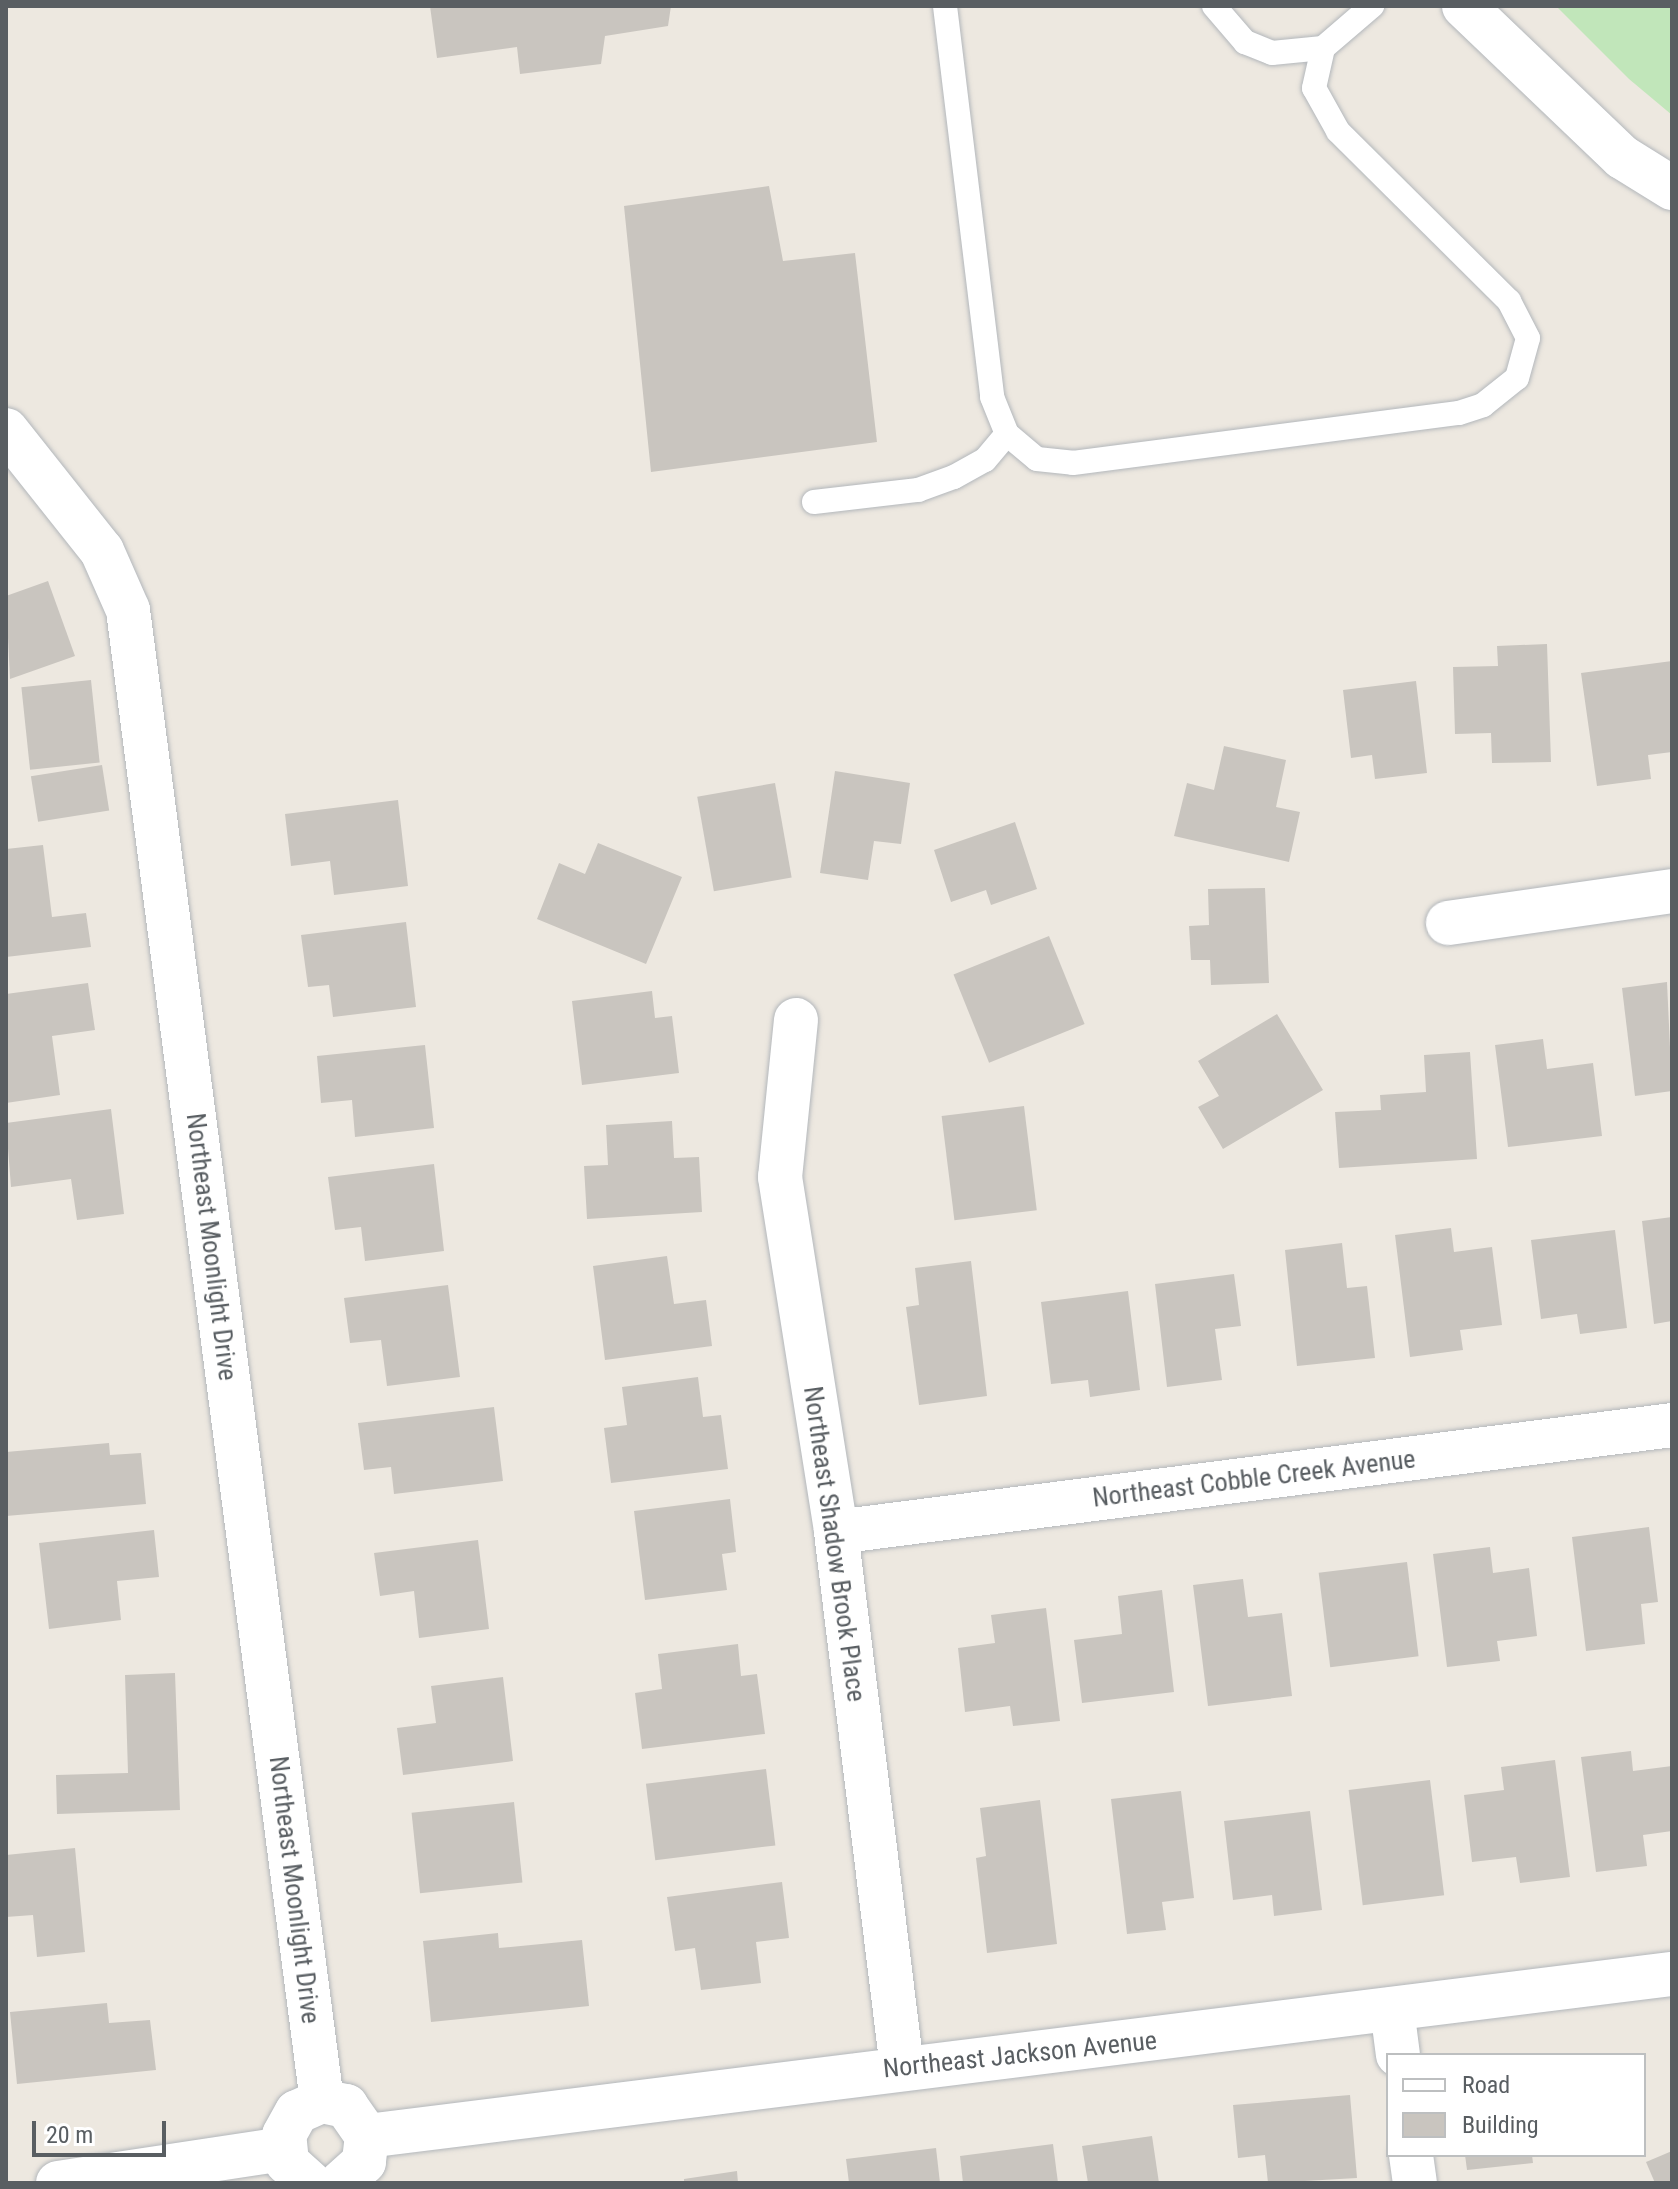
<!DOCTYPE html>
<html>
<head>
<meta charset="utf-8">
<style>
	body { margin:0 }
	#map { position:relative; width:1678px; height:2189px; overflow:hidden; background:#ede8e0; font-family:"Roboto Condensed",sans-serif }
	div>[style] { position:absolute }
	.green>* { inset:0; background:#c1e6ba }
	.building>* { inset:0; background:#c9c5bf; transform-origin:0 0 }
	.roads { filter:drop-shadow(0 0 2px #b3b7bb) drop-shadow(0 0 2px #b3b7bb) }
	.lane>* { height:24px; margin:-12px; padding:0 12px; transform-origin:12px; border-radius:12px; background:#fff }
	.street>* { height:44px; margin:-22px; padding:0 22px; transform-origin:22px; border-radius:22px; background:#fff }
	span { translate:-50% -50%; white-space:nowrap; text-align:center; line-height:1.15; -webkit-text-stroke:7px #fff; paint-order:stroke }
	.street-label { font-size:26px; color:#595e62 }
	.frame { position:absolute; inset:0; border:8px solid #595e62; pointer-events:none }
	.legend { position:absolute; left:1386px; top:2053px; width:260px; height:104px; box-sizing:border-box; background:#fff; border:2px solid #bdbfc0; margin:0; padding:10px 14px; list-style:none; font-size:24px; color:#595e62 }
	.legend li { display:flex; align-items:center; gap:16px; height:40px }
	.legend b { width:40px; border:2px solid #bdbfc0 }
	.scale { position:absolute; left:32px; top:2121px; width:134px; height:36px; box-sizing:border-box; border:4px solid #595e62; border-top:0; padding-left:10px; font-size:24px; line-height:28px; white-space:nowrap; color:#595e62; -webkit-text-stroke:6px #fff; paint-order:stroke }
</style>
</head>
<body>
<div id="map">
	<div class="green">
		<div style="clip-path:polygon(1556px 6px,1672px 6px,1672px 115px,1629px 79px)"></div>
	</div>
	<div class="building">
		<div style="clip-path:polygon(430px 6px,671px 6px,668px 26px,605px 36px,601px 64px,520px 74px,517px 47px,437px 58px)"></div>
		<div style="clip-path:polygon(769px 186px,783px 261px,855px 253px,877px 442px,651px 472px,624px 206px)"></div>
		<div style="clip-path:polygon(48px 581px,75px 656px,10px 679px,6px 596px)"></div>
		<div style="clip-path:polygon(1547px 644px,1551px 762px,1492px 763px,1491px 733px,1455px 734px,1453px 667px,1498px 666px,1497px 646px)"></div>
		<div style="clip-path:polygon(1672px 661px,1672px 752px,1648px 755px,1651px 779px,1597px 786px,1581px 673px)"></div>
		<div style="left:91px;top:680px;width:83px;height:70px;rotate:84deg"></div>
		<div style="clip-path:polygon(1416px 681px,1427px 773px,1375px 779px,1372px 755px,1351px 758px,1343px 690px)"></div>
		<div style="clip-path:polygon(1224px 746px,1286px 760px,1276px 807px,1300px 812px,1289px 862px,1174px 836px,1187px 783px,1214px 790px)"></div>
		<div style="left:102px;top:765px;width:46px;height:72px;rotate:81deg"></div>
		<div style="clip-path:polygon(835px 771px,910px 783px,901px 844px,874px 841px,868px 880px,820px 873px)"></div>
		<div style="left:775px;top:783px;width:96px;height:79px;rotate:80deg"></div>
		<div style="clip-path:polygon(398px 800px,408px 886px,334px 895px,330px 861px,291px 866px,285px 814px)"></div>
		<div style="clip-path:polygon(1015px 822px,1037px 889px,991px 905px,986px 890px,951px 902px,934px 850px)"></div>
		<div style="clip-path:polygon(598px 843px,682px 877px,646px 964px,537px 919px,559px 863px,585px 874px)"></div>
		<div style="clip-path:polygon(43px 845px,52px 917px,86px 913px,91px 947px,6px 957px,6px 849px)"></div>
		<div style="clip-path:polygon(1265px 888px,1269px 983px,1211px 985px,1210px 960px,1191px 960px,1189px 926px,1209px 925px,1208px 889px)"></div>
		<div style="clip-path:polygon(406px 922px,416px 1007px,333px 1017px,329px 985px,308px 987px,301px 935px)"></div>
		<div style="left:1049px;top:936px;width:95px;height:103px;rotate:68deg"></div>
		<div style="clip-path:polygon(1667px 982px,1672px 1091px,1635px 1096px,1622px 988px)"></div>
		<div style="clip-path:polygon(88px 983px,95px 1030px,52px 1036px,60px 1095px,6px 1103px,6px 994px)"></div>
		<div style="clip-path:polygon(652px 991px,655px 1018px,672px 1016px,679px 1073px,582px 1085px,572px 1001px)"></div>
		<div style="clip-path:polygon(1277px 1014px,1323px 1090px,1223px 1149px,1198px 1107px,1219px 1096px,1198px 1061px)"></div>
		<div style="clip-path:polygon(1543px 1039px,1547px 1069px,1593px 1063px,1602px 1136px,1508px 1147px,1495px 1045px)"></div>
		<div style="clip-path:polygon(425px 1045px,434px 1128px,355px 1137px,352px 1100px,321px 1103px,317px 1056px)"></div>
		<div style="clip-path:polygon(1470px 1052px,1477px 1159px,1339px 1168px,1335px 1112px,1381px 1110px,1380px 1095px,1426px 1092px,1424px 1055px)"></div>
		<div style="left:1024px;top:1106px;width:105px;height:83px;rotate:83deg"></div>
		<div style="clip-path:polygon(111px 1109px,124px 1214px,77px 1220px,71px 1179px,11px 1187px,6px 1123px)"></div>
		<div style="clip-path:polygon(672px 1121px,674px 1158px,699px 1157px,702px 1212px,587px 1219px,584px 1166px,608px 1165px,606px 1125px)"></div>
		<div style="clip-path:polygon(434px 1164px,444px 1251px,365px 1261px,361px 1227px,335px 1230px,328px 1177px)"></div>
		<div style="clip-path:polygon(1672px 1217px,1672px 1321px,1654px 1324px,1642px 1221px)"></div>
		<div style="clip-path:polygon(1451px 1228px,1454px 1252px,1492px 1247px,1502px 1325px,1460px 1330px,1463px 1350px,1410px 1357px,1395px 1235px)"></div>
		<div style="clip-path:polygon(1615px 1230px,1627px 1328px,1580px 1334px,1577px 1314px,1541px 1319px,1531px 1240px)"></div>
		<div style="clip-path:polygon(1342px 1243px,1347px 1288px,1367px 1286px,1375px 1358px,1297px 1366px,1285px 1250px)"></div>
		<div style="clip-path:polygon(667px 1256px,674px 1304px,706px 1300px,712px 1346px,605px 1360px,593px 1266px)"></div>
		<div style="clip-path:polygon(971px 1261px,987px 1396px,919px 1405px,906px 1307px,919px 1305px,915px 1268px)"></div>
		<div style="clip-path:polygon(1234px 1274px,1241px 1326px,1215px 1329px,1222px 1380px,1167px 1387px,1155px 1284px)"></div>
		<div style="clip-path:polygon(448px 1285px,460px 1377px,387px 1386px,381px 1340px,350px 1343px,344px 1298px)"></div>
		<div style="clip-path:polygon(1128px 1291px,1140px 1390px,1090px 1397px,1088px 1380px,1051px 1384px,1041px 1302px)"></div>
		<div style="clip-path:polygon(698px 1377px,703px 1417px,721px 1415px,728px 1469px,611px 1483px,604px 1428px,627px 1425px,622px 1387px)"></div>
		<div style="clip-path:polygon(494px 1407px,503px 1481px,394px 1494px,391px 1467px,364px 1470px,358px 1423px)"></div>
		<div style="clip-path:polygon(109px 1443px,110px 1455px,141px 1453px,146px 1504px,6px 1516px,6px 1452px)"></div>
		<div style="clip-path:polygon(730px 1499px,736px 1552px,722px 1554px,727px 1590px,645px 1600px,634px 1511px)"></div>
		<div style="clip-path:polygon(1649px 1527px,1658px 1602px,1641px 1604px,1645px 1644px,1586px 1651px,1572px 1537px)"></div>
		<div style="clip-path:polygon(154px 1530px,159px 1577px,117px 1581px,121px 1620px,49px 1629px,39px 1543px)"></div>
		<div style="clip-path:polygon(478px 1540px,489px 1629px,419px 1638px,414px 1591px,380px 1596px,374px 1553px)"></div>
		<div style="clip-path:polygon(1490px 1547px,1493px 1573px,1529px 1568px,1537px 1636px,1497px 1641px,1500px 1661px,1447px 1667px,1433px 1554px)"></div>
		<div style="left:1407px;top:1562px;width:95px;height:89px;rotate:83deg"></div>
		<div style="clip-path:polygon(1243px 1579px,1248px 1617px,1282px 1613px,1292px 1696px,1208px 1706px,1193px 1585px)"></div>
		<div style="clip-path:polygon(1162px 1590px,1174px 1692px,1082px 1703px,1074px 1640px,1122px 1634px,1118px 1596px)"></div>
		<div style="clip-path:polygon(1046px 1608px,1060px 1721px,1013px 1726px,1010px 1706px,965px 1712px,958px 1648px,995px 1643px,991px 1615px)"></div>
		<div style="clip-path:polygon(738px 1644px,741px 1676px,757px 1674px,765px 1734px,642px 1749px,635px 1693px,662px 1689px,658px 1654px)"></div>
		<div style="clip-path:polygon(175px 1673px,180px 1810px,57px 1814px,56px 1775px,128px 1773px,125px 1675px)"></div>
		<div style="clip-path:polygon(503px 1677px,513px 1761px,403px 1775px,397px 1728px,436px 1723px,431px 1686px)"></div>
		<div style="clip-path:polygon(1631px 1751px,1633px 1771px,1672px 1766px,1672px 1831px,1643px 1835px,1647px 1866px,1596px 1872px,1581px 1757px)"></div>
		<div style="clip-path:polygon(1555px 1760px,1570px 1877px,1520px 1883px,1516px 1857px,1472px 1862px,1464px 1795px,1504px 1790px,1501px 1767px)"></div>
		<div style="left:766px;top:1769px;width:77px;height:121px;rotate:83deg"></div>
		<div style="left:1430px;top:1780px;width:116px;height:82px;rotate:83deg"></div>
		<div style="clip-path:polygon(1181px 1791px,1194px 1898px,1162px 1902px,1166px 1930px,1127px 1934px,1111px 1799px)"></div>
		<div style="clip-path:polygon(1040px 1800px,1057px 1944px,987px 1953px,976px 1858px,986px 1856px,980px 1808px)"></div>
		<div style="left:514px;top:1802px;width:81px;height:103px;rotate:84deg"></div>
		<div style="clip-path:polygon(1310px 1811px,1322px 1910px,1274px 1916px,1272px 1895px,1233px 1900px,1224px 1821px)"></div>
		<div style="clip-path:polygon(75px 1848px,85px 1952px,37px 1957px,33px 1915px,6px 1917px,6px 1855px)"></div>
		<div style="clip-path:polygon(782px 1882px,789px 1938px,756px 1942px,761px 1983px,701px 1990px,695px 1948px,675px 1951px,667px 1897px)"></div>
		<div style="clip-path:polygon(498px 1933px,499px 1948px,582px 1940px,589px 2006px,431px 2022px,423px 1941px)"></div>
		<div style="clip-path:polygon(107px 2003px,109px 2023px,150px 2020px,156px 2070px,17px 2084px,10px 2012px)"></div>
		<div style="clip-path:polygon(1350px 2095px,1357px 2178px,1268px 2183px,1265px 2155px,1238px 2158px,1233px 2105px)"></div>
		<div style="clip-path:polygon(1152px 2136px,1159px 2183px,1088px 2183px,1082px 2146px)"></div>
		<div style="clip-path:polygon(1053px 2144px,1058px 2183px,963px 2183px,960px 2156px)"></div>
		<div style="clip-path:polygon(936px 2148px,940px 2183px,849px 2183px,846px 2159px)"></div>
		<div style="clip-path:polygon(1672px 2151px,1672px 2183px,1655px 2183px,1646px 2162px)"></div>
		<div style="clip-path:polygon(1465px 2155px,1532px 2155px,1533px 2163px,1467px 2170px)"></div>
		<div style="clip-path:polygon(737px 2171px,738px 2183px,684px 2183px,684px 2179px)"></div>
	</div>
	<div class="roads">
		<div class="lane">
			<div style="left:945px;top:6px;width:394px;rotate:83.1deg"></div>
			<div style="left:992px;top:397px;width:40px;rotate:68deg"></div>
			<div style="left:1007px;top:434px;width:39px;rotate:40deg"></div>
			<div style="left:1037px;top:459px;width:36px;rotate:6deg"></div>
			<div style="left:1073px;top:463px;width:389px;rotate:-7.4deg"></div>
			<div style="left:1459px;top:413px;width:25px;rotate:-18deg"></div>
			<div style="left:1483px;top:405px;width:43px;rotate:-38.5deg"></div>
			<div style="left:1517px;top:378px;width:41px;rotate:-74.6deg"></div>
			<div style="left:1528px;top:338px;width:42px;rotate:-117.2deg"></div>
			<div style="left:1509px;top:301px;width:241px;rotate:-135.2deg"></div>
			<div style="left:1338px;top:131px;width:49px;rotate:-119.2deg"></div>
			<div style="left:1314px;top:88px;width:41px;rotate:-77.3deg"></div>
			<div style="left:1214px;top:6px;width:48px;rotate:49.3deg"></div>
			<div style="left:1245px;top:42px;width:29px;rotate:22deg"></div>
			<div style="left:1272px;top:53px;width:51px;rotate:-5.6deg"></div>
			<div style="left:1323px;top:48px;width:65px;rotate:-40.6deg"></div>
			<div style="left:814px;top:502px;width:105px;rotate:-6.6deg"></div>
			<div style="left:918px;top:490px;width:38px;rotate:-20deg"></div>
			<div style="left:954px;top:477px;width:35px;rotate:-29deg"></div>
			<div style="left:985px;top:460px;width:34px;rotate:-50deg"></div>
		</div>
		<div class="street">
			<div style="left:1464px;top:6px;width:219px;rotate:43.7deg"></div>
			<div style="left:1622px;top:157px;width:59px;rotate:31.8deg"></div>
			<div style="left:6px;top:430px;width:154px;rotate:51.6deg"></div>
			<div style="left:102px;top:551px;width:64px;rotate:66.2deg"></div>
			<div style="left:128px;top:610px;width:1504px;rotate:82.59deg"></div>
			<div style="left:1448px;top:923px;width:226px;rotate:-8.1deg"></div>
			<div style="left:796px;top:1020px;width:158px;rotate:95.8deg"></div>
			<div style="left:780px;top:1177px;width:359px;rotate:81deg"></div>
			<div style="left:836px;top:1532px;width:540px;rotate:82.98deg"></div>
			<div style="left:836px;top:1532px;width:843px;rotate:-7.29deg"></div>
			<div style="left:1392px;top:2009px;width:46px;rotate:82.6deg"></div>
			<div style="left:367px;top:2136px;width:1315px;rotate:-7.08deg"></div>
			<div style="left:1411px;top:2155px;width:28px;rotate:82deg"></div>
			<div style="left:58px;top:2183px;width:228px;rotate:-8.6deg"></div>
			<div style="left:310px;top:2183px;width:31px;rotate:-138deg"></div>
			<div style="left:287px;top:2162px;width:27px;rotate:-96deg"></div>
			<div style="left:284px;top:2135px;width:26px;rotate:-61deg"></div>
			<div style="left:297px;top:2112px;width:27px;rotate:-24deg"></div>
			<div style="left:322px;top:2101px;width:25px;rotate:12deg"></div>
			<div style="left:346px;top:2106px;width:37px;rotate:55deg"></div>
			<div style="left:367px;top:2136px;width:26px;rotate:97deg"></div>
			<div style="left:364px;top:2162px;width:31px;rotate:138deg"></div>
		</div>
	</div>
	<div class="street-label">
		<span style="left:211px;top:1247px;rotate:83deg">Northeast Moonlight Drive</span>
		<span style="left:1254px;top:1479px;rotate:-7deg">Northeast Cobble Creek Avenue</span>
		<span style="left:834px;top:1544px;rotate:82deg">Northeast Shadow Brook Place</span>
		<span style="left:294px;top:1890px;rotate:83deg">Northeast Moonlight Drive</span>
		<span style="left:1020px;top:2055px;rotate:-6deg">Northeast Jackson Avenue</span>
	</div>
	<div class="frame"></div>
	<ul class="legend">
	<li><b style="height:10px;background:#fff"></b>Road</li>
	<li><b style="height:22px;background:#c9c5bf"></b>Building</li>
	</ul>
	<div class="scale">20 m</div>
</div>
</body>
</html>
